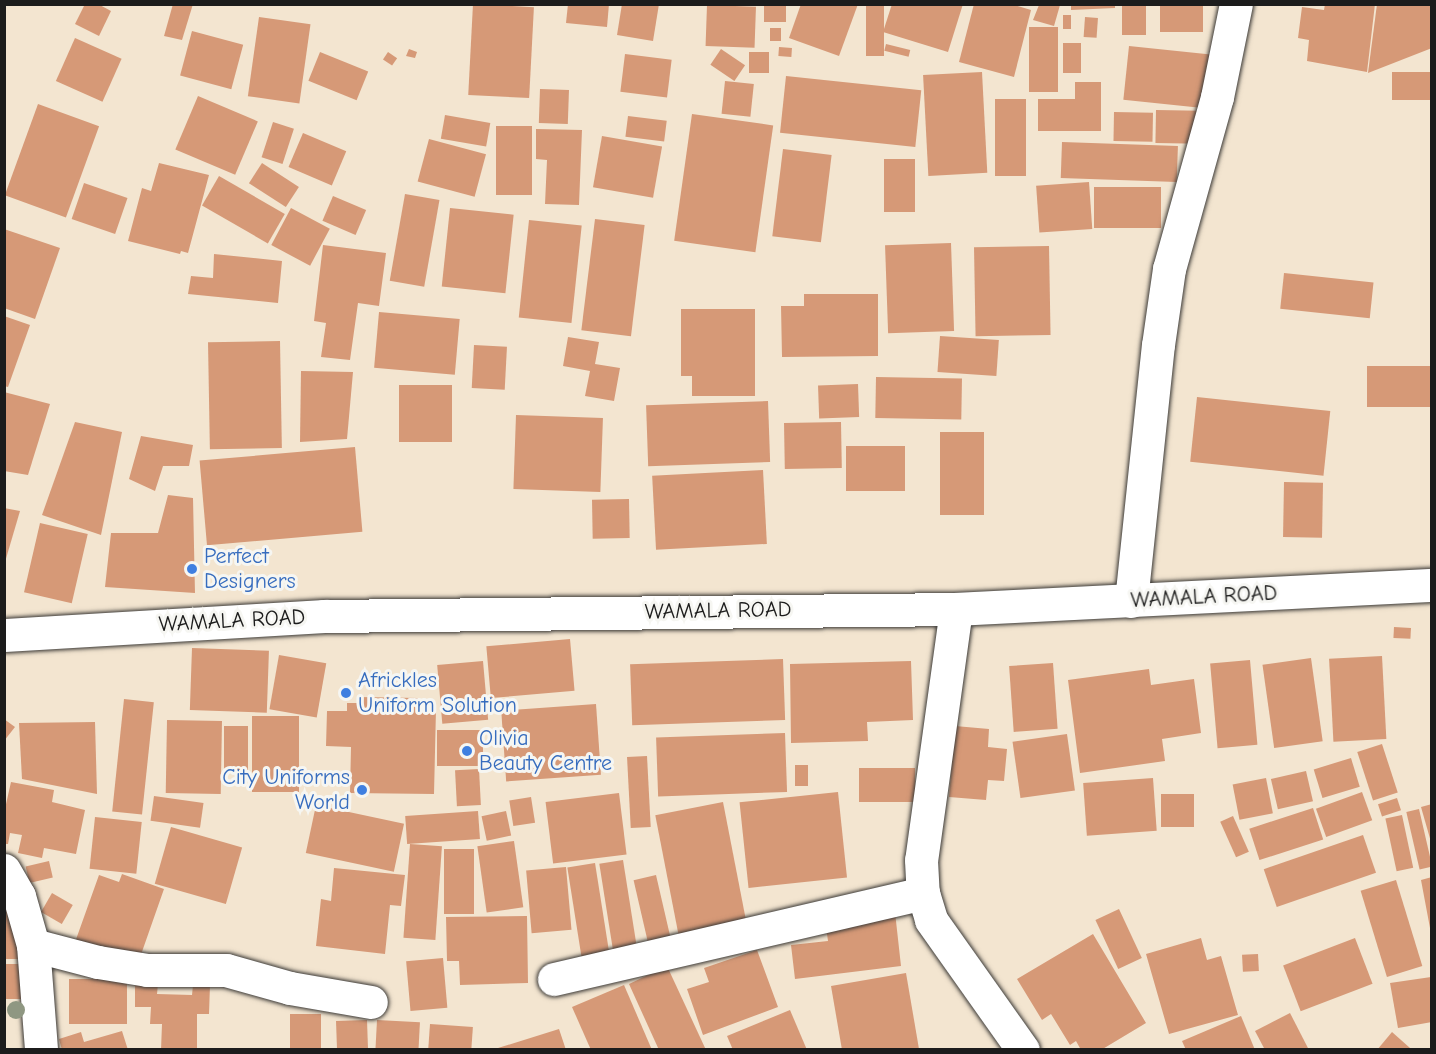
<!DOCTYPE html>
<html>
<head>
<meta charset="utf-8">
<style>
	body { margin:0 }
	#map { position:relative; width:1436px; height:1054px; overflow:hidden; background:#f3e5d0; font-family:"Comic Neue",sans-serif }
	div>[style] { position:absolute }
	.building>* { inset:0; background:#d69977; transform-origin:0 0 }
	.roads { filter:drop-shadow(0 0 2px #3c3a37) drop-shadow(0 0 2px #3c3a37) }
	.minor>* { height:33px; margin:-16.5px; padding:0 16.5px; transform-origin:16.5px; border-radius:16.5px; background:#fff }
	.tertiary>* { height:33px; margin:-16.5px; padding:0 16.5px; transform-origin:16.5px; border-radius:16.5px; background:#fff }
	.trees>* { width:18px; height:18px; margin:-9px; border-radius:50%; background:#8f9782 }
	.dots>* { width:16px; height:16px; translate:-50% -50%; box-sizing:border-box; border:3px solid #f6f6f2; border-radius:50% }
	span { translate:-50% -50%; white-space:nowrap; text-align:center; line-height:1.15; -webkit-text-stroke:6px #f6f6f2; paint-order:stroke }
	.shop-label { font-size:22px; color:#366cbe }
	.left { translate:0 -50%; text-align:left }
	.right { translate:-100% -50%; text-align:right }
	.street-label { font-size:22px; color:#1c1c1c }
	.frame { position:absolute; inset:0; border:6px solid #1c1c1c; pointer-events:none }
</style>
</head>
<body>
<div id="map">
	<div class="building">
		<div style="clip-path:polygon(85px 4px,98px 4px,111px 11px,99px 36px,75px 24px)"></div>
		<div style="clip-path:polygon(173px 4px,193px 4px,182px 40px,164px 36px)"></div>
		<div style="left:473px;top:4px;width:61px;height:91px;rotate:3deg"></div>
		<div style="clip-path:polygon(568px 4px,609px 4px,607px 27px,566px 23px)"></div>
		<div style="clip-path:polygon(622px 4px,659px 4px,653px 41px,617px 35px)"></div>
		<div style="left:764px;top:4px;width:22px;height:18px"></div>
		<div style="clip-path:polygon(801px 4px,858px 4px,839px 56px,789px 38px)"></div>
		<div style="left:866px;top:4px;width:18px;height:52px"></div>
		<div style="clip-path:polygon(892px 4px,963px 4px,948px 52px,883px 32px)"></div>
		<div style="clip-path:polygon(974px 4px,1011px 4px,1031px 10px,1014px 77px,959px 62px)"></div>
		<div style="clip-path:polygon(1071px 4px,1115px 4px,1115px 8px,1071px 10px)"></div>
		<div style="left:1122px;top:4px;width:24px;height:31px"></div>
		<div style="left:1160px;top:4px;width:43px;height:28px"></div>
		<div style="clip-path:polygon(1325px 4px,1375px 4px,1367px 72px,1307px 61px,1309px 40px,1298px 38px,1302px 7px,1324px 10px)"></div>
		<div style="clip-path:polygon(1377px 4px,1432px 4px,1432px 48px,1368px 73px)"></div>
		<div style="left:707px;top:5px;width:49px;height:41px;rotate:2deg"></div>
		<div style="clip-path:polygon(1039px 5px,1060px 5px,1054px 26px,1033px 20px)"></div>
		<div style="left:1063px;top:15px;width:8px;height:14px"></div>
		<div style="left:259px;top:17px;width:52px;height:80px;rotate:8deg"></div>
		<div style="left:1085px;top:17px;width:13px;height:20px;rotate:4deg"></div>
		<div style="left:1029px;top:27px;width:29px;height:65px"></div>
		<div style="left:770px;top:28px;width:11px;height:13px"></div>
		<div style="left:192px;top:31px;width:53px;height:46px;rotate:15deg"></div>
		<div style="left:75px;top:38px;width:51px;height:47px;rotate:24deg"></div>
		<div style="left:1063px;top:43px;width:18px;height:30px"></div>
		<div style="left:886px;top:44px;width:25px;height:7px;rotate:14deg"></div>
		<div style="left:1129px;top:46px;width:82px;height:54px;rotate:6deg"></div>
		<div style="left:779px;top:47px;width:13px;height:9px;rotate:4deg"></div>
		<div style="clip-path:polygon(409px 49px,417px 52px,415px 58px,406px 56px)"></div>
		<div style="left:721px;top:49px;width:29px;height:19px;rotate:34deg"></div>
		<div style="left:320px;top:52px;width:52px;height:31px;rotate:22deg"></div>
		<div style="left:388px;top:52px;width:11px;height:9px;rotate:34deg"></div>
		<div style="left:749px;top:52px;width:20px;height:21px"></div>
		<div style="left:625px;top:54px;width:47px;height:38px;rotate:7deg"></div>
		<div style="left:982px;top:72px;width:101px;height:59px;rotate:87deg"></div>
		<div style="left:1392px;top:72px;width:40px;height:28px"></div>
		<div style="left:786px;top:76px;width:136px;height:57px;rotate:6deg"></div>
		<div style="left:725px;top:81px;width:29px;height:33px;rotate:6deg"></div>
		<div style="clip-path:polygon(1075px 82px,1101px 82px,1101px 131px,1038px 131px,1038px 99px,1075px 99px)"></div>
		<div style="left:540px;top:89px;width:29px;height:34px;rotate:2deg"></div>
		<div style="left:198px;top:96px;width:65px;height:58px;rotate:23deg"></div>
		<div style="left:995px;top:99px;width:31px;height:77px"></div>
		<div style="left:38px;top:104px;width:65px;height:97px;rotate:20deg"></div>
		<div style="left:1156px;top:110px;width:44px;height:33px;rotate:1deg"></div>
		<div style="left:1114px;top:112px;width:39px;height:29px;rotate:1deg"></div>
		<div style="left:692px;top:114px;width:82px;height:128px;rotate:8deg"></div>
		<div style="left:445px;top:115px;width:46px;height:24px;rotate:10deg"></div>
		<div style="left:628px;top:116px;width:39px;height:21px;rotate:7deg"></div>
		<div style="left:273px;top:122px;width:22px;height:37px;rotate:18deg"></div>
		<div style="left:496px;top:126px;width:36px;height:69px"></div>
		<div style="clip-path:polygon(536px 129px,582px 130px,579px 205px,545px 204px,547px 160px,536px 159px)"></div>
		<div style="left:303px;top:133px;width:47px;height:37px;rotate:23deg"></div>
		<div style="left:602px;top:136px;width:61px;height:52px;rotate:10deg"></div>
		<div style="left:429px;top:139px;width:59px;height:44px;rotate:15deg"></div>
		<div style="left:1062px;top:142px;width:116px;height:36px;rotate:2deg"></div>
		<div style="left:783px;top:149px;width:49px;height:88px;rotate:7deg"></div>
		<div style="left:884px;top:159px;width:31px;height:53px"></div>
		<div style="clip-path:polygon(159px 163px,209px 175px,188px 253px,181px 251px,180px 254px,128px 241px,142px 188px,151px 191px)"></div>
		<div style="left:262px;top:163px;width:44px;height:24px;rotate:33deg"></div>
		<div style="left:219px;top:176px;width:76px;height:34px;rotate:30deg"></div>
		<div style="left:1089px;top:182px;width:47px;height:53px;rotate:86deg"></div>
		<div style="left:84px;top:183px;width:46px;height:38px;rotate:19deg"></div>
		<div style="left:1161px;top:187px;width:41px;height:67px;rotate:90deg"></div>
		<div style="left:405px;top:194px;width:35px;height:88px;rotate:10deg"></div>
		<div style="left:333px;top:196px;width:36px;height:27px;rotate:23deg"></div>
		<div style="left:291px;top:208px;width:44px;height:42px;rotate:28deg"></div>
		<div style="left:450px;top:208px;width:64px;height:79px;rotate:6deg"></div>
		<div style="left:595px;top:219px;width:50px;height:112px;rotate:7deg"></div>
		<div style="left:529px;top:220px;width:53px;height:98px;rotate:6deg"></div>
		<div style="clip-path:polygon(4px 229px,60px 248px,35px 319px,4px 308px)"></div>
		<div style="left:951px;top:243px;width:88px;height:66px;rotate:88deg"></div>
		<div style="clip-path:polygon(323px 245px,386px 253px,379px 306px,358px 303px,350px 360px,321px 357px,326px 323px,314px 321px)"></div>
		<div style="left:1049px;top:246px;width:89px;height:75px;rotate:89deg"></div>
		<div style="clip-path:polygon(214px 254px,282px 261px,278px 303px,188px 294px,191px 276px,213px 278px)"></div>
		<div style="left:1284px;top:273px;width:90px;height:36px;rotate:6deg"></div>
		<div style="clip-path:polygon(804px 294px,878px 294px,878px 356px,782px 357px,781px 306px,804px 306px)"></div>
		<div style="clip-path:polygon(681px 309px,755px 309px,755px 396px,692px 396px,692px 376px,681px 376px)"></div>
		<div style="left:379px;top:312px;width:81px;height:56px;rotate:5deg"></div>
		<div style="clip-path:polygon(4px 316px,30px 325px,8px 387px,4px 386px)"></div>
		<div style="left:940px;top:336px;width:59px;height:36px;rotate:4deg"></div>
		<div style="clip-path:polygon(568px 337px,599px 342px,595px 364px,620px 368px,614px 401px,585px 396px,590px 371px,563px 366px)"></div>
		<div style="left:280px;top:341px;width:107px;height:72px;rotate:89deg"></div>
		<div style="left:474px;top:345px;width:33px;height:43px;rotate:3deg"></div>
		<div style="left:1432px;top:366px;width:41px;height:65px;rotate:90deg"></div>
		<div style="clip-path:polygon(301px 371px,353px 372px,347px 439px,300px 442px)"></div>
		<div style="left:876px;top:377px;width:86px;height:41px;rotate:1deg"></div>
		<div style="left:858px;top:384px;width:33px;height:40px;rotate:88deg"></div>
		<div style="left:399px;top:385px;width:53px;height:57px"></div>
		<div style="clip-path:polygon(4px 392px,50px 404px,28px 475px,4px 471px)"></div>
		<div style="left:1197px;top:397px;width:134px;height:65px;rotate:6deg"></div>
		<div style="left:768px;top:401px;width:61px;height:122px;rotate:88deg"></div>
		<div style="left:516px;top:415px;width:87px;height:74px;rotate:2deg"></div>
		<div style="clip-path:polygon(75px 422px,122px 432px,101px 535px,42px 515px)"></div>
		<div style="left:841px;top:422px;width:46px;height:57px;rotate:89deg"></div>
		<div style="left:940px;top:432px;width:44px;height:83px"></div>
		<div style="clip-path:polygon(141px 436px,193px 445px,189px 466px,163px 466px,155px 491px,129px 479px)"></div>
		<div style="left:846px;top:446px;width:59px;height:45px"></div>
		<div style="left:355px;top:447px;width:85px;height:156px;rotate:85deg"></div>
		<div style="left:763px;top:470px;width:74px;height:111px;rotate:87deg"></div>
		<div style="left:1284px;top:482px;width:39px;height:55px;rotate:1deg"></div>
		<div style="clip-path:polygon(168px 495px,193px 498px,195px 593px,105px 587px,111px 533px,158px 533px)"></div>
		<div style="left:629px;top:499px;width:39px;height:37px;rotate:89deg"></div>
		<div style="clip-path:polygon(4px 508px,20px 511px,5px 562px,4px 562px)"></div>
		<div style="left:40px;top:523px;width:49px;height:71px;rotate:13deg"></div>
		<div style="left:1394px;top:627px;width:17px;height:11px;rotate:3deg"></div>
		<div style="left:570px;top:639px;width:52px;height:84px;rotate:85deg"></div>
		<div style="left:192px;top:648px;width:77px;height:62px;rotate:2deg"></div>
		<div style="left:279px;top:655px;width:48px;height:55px;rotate:10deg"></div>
		<div style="left:1382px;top:656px;width:83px;height:53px;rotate:87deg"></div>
		<div style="left:1311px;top:658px;width:84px;height:49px;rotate:82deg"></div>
		<div style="left:783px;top:659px;width:61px;height:153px;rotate:88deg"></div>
		<div style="left:1250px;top:660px;width:85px;height:40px;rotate:85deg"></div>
		<div style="left:483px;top:661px;width:59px;height:46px;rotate:85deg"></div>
		<div style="clip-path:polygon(911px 661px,913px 720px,867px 722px,868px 741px,791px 743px,790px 664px)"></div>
		<div style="left:1053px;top:663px;width:66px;height:44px;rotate:86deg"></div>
		<div style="clip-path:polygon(1149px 669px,1151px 685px,1194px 679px,1201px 733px,1162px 739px,1165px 761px,1080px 773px,1068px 680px)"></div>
		<div style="clip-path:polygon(358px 697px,418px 698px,418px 708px,436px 709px,434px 794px,350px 793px,351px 747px,326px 746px,327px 711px,347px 711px,347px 703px,358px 703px)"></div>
		<div style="left:124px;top:699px;width:30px;height:113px;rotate:6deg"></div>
		<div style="left:596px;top:704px;width:71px;height:95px;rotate:86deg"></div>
		<div style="left:252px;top:716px;width:47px;height:76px"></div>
		<div style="clip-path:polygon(4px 719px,15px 727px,4px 741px)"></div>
		<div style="left:167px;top:720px;width:55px;height:73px;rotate:1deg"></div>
		<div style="clip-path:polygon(95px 722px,97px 794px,22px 779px,19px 723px)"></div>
		<div style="left:248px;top:726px;width:46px;height:24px;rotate:90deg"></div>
		<div style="clip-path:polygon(955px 726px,989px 729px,988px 747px,1007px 749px,1004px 781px,988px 780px,986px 800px,949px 797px)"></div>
		<div style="left:437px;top:730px;width:46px;height:36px"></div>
		<div style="left:785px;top:733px;width:59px;height:129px;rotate:88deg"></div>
		<div style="left:1067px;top:734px;width:57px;height:55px;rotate:82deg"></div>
		<div style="left:1382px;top:744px;width:51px;height:26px;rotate:72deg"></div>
		<div style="left:647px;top:756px;width:71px;height:20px;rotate:87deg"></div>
		<div style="left:1351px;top:758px;width:30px;height:39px;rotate:73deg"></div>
		<div style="left:795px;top:765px;width:13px;height:21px"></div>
		<div style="left:915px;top:768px;width:34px;height:56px;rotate:90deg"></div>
		<div style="left:479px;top:769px;width:36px;height:24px;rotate:87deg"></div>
		<div style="left:1306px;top:771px;width:31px;height:36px;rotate:77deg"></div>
		<div style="left:1153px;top:778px;width:53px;height:70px;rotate:86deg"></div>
		<div style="left:1266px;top:778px;width:36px;height:34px;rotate:79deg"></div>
		<div style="clip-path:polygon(11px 782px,54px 790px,52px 802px,85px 810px,76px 854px,44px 848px,42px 858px,18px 853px,22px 835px,10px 833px,8px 844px,4px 844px,4px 813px)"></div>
		<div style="left:838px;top:792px;width:86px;height:99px;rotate:84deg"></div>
		<div style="left:1362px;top:792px;width:30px;height:49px;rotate:70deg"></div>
		<div style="left:619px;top:793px;width:62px;height:74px;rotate:83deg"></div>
		<div style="left:1161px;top:794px;width:33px;height:33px"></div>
		<div style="left:154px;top:796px;width:50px;height:25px;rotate:8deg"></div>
		<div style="left:531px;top:797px;width:26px;height:22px;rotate:81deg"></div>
		<div style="left:1397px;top:798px;width:13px;height:20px;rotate:72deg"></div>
		<div style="left:723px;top:802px;width:129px;height:69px;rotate:79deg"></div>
		<div style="clip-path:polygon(1432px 804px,1432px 842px,1431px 842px,1421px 807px)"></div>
		<div style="left:316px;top:805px;width:90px;height:49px;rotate:12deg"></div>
		<div style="left:1313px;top:808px;width:33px;height:67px;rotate:72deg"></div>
		<div style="left:1419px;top:809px;width:59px;height:13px;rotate:77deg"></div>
		<div style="left:478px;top:811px;width:28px;height:73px;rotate:86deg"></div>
		<div style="left:506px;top:811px;width:25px;height:25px;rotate:78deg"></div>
		<div style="left:1402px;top:815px;width:54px;height:17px;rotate:78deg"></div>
		<div style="left:1233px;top:816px;width:39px;height:14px;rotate:66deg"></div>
		<div style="left:95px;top:817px;width:47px;height:52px;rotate:6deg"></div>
		<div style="left:171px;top:827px;width:74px;height:59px;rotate:16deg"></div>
		<div style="left:1363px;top:835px;width:40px;height:105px;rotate:71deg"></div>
		<div style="left:514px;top:841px;width:67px;height:37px;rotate:82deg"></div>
		<div style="left:410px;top:844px;width:32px;height:94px;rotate:4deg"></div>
		<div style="left:444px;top:849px;width:30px;height:65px"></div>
		<div style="left:623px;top:860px;width:95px;height:24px;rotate:81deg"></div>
		<div style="left:49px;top:861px;width:17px;height:24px;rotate:77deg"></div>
		<div style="left:595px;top:863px;width:101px;height:28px;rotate:81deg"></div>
		<div style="left:566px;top:867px;width:63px;height:40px;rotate:85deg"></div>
		<div style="clip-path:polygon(334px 868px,405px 875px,401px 906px,390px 905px,385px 954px,316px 946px,321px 899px,331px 901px)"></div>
		<div style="clip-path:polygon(122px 874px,164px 889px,137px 966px,74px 945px,99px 875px,119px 882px)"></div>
		<div style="left:656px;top:875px;width:74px;height:23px;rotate:77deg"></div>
		<div style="clip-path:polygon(1432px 877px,1432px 928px,1430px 928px,1421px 880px)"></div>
		<div style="left:1396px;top:880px;width:90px;height:37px;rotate:73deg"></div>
		<div style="left:52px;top:893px;width:24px;height:22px;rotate:30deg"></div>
		<div style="clip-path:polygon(4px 894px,22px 959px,4px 959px)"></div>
		<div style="left:1119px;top:909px;width:54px;height:26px;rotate:65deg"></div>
		<div style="clip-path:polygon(895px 912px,901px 966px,795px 979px,791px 945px,828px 941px,825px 920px)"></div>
		<div style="clip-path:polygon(527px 916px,528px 983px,460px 985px,459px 961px,447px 961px,446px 917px)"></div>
		<div style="clip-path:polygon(1093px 934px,1146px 1023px,1101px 1050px,1081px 1050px,1076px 1041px,1070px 1045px,1051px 1014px,1042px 1020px,1017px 979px)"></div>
		<div style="clip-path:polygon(1201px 938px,1207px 960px,1221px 956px,1238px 1015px,1169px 1034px,1146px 954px)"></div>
		<div style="left:1355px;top:938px;width:49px;height:77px;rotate:69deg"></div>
		<div style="clip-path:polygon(757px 950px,778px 1007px,703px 1035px,687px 989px,709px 982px,704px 968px)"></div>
		<div style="left:1258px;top:954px;width:17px;height:16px;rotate:87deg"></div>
		<div style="left:443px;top:958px;width:50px;height:37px;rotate:85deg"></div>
		<div style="left:4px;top:964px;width:25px;height:35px"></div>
		<div style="clip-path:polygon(667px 966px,706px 1050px,659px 1050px,629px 984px)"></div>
		<div style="clip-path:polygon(906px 973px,919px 1049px,842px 1050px,831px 986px)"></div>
		<div style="clip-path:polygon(1431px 977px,1432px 1022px,1398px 1028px,1390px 983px)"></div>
		<div style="left:69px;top:979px;width:58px;height:45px"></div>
		<div style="clip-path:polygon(135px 984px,158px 984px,157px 994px,192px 995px,193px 985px,210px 985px,209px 1014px,197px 1014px,197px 1050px,161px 1050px,162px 1024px,150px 1024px,151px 1007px,135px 1007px)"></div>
		<div style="clip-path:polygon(624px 985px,652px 1050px,591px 1050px,572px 1007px)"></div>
		<div style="clip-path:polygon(790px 1010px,807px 1050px,733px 1050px,727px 1036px)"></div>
		<div style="clip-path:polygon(1290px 1013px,1309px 1050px,1265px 1050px,1255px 1031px)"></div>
		<div style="left:290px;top:1014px;width:31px;height:36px"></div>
		<div style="clip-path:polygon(1241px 1016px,1255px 1050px,1186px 1050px,1182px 1041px)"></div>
		<div style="left:367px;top:1020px;width:30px;height:31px;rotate:88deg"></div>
		<div style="left:377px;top:1020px;width:43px;height:30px;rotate:3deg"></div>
		<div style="left:430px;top:1024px;width:43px;height:26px;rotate:4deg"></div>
		<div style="clip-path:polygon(559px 1029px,566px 1050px,499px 1050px,498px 1048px)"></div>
		<div style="clip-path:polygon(122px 1031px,128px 1050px,62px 1050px,59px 1039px,81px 1032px,84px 1042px)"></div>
		<div style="clip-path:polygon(1392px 1032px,1410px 1048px,1408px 1050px,1377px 1050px)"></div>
	</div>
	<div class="roads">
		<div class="minor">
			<div style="left:1131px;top:601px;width:257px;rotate:-84deg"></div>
			<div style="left:1158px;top:345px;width:77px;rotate:-81.8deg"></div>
			<div style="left:1169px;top:269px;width:179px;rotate:-74.4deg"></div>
			<div style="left:1217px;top:97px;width:95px;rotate:-78.5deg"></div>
			<div style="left:956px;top:609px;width:253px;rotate:97.9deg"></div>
			<div style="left:921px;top:860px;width:33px;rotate:87deg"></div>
			<div style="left:923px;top:893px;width:28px;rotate:73deg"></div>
			<div style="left:931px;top:920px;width:159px;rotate:54.7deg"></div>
			<div style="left:4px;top:870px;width:30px;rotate:60deg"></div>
			<div style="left:19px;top:896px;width:51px;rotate:74.1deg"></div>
			<div style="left:33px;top:945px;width:105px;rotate:85.6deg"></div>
			<div style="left:33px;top:945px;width:67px;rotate:14.7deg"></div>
			<div style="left:98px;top:962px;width:50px;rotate:9.3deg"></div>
			<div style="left:147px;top:970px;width:79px"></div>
			<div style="left:226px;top:970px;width:66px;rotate:15.7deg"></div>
			<div style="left:290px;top:988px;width:82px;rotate:9.8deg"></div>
			<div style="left:554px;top:979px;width:379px;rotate:-13.1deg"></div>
		</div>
		<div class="tertiary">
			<div style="left:4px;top:635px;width:321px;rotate:-3.4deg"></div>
			<div style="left:324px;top:616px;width:632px;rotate:-0.63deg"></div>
			<div style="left:956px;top:609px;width:477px;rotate:-2.9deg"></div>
		</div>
	</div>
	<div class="trees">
		<div style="left:16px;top:1010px"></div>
	</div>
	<div class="dots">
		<div style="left:192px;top:569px;background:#3f7fe0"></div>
		<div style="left:346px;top:693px;background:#3f7fe0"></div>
		<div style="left:467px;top:751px;background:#3f7fe0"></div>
		<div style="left:362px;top:790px;background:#3f7fe0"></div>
	</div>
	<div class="shop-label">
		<span class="left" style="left:204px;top:569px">Perfect<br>Designers</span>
		<span class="left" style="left:358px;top:693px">Africkles<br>Uniform Solution</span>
		<span class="left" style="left:479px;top:751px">Olivia<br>Beauty Centre</span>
		<span class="right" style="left:350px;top:790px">City Uniforms<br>World</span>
	</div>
	<div class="street-label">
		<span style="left:1204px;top:597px;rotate:-3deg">WAMALA ROAD</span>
		<span style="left:718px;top:611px;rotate:-1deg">WAMALA ROAD</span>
		<span style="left:232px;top:621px;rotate:-3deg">WAMALA ROAD</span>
	</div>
	<div class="frame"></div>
</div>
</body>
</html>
